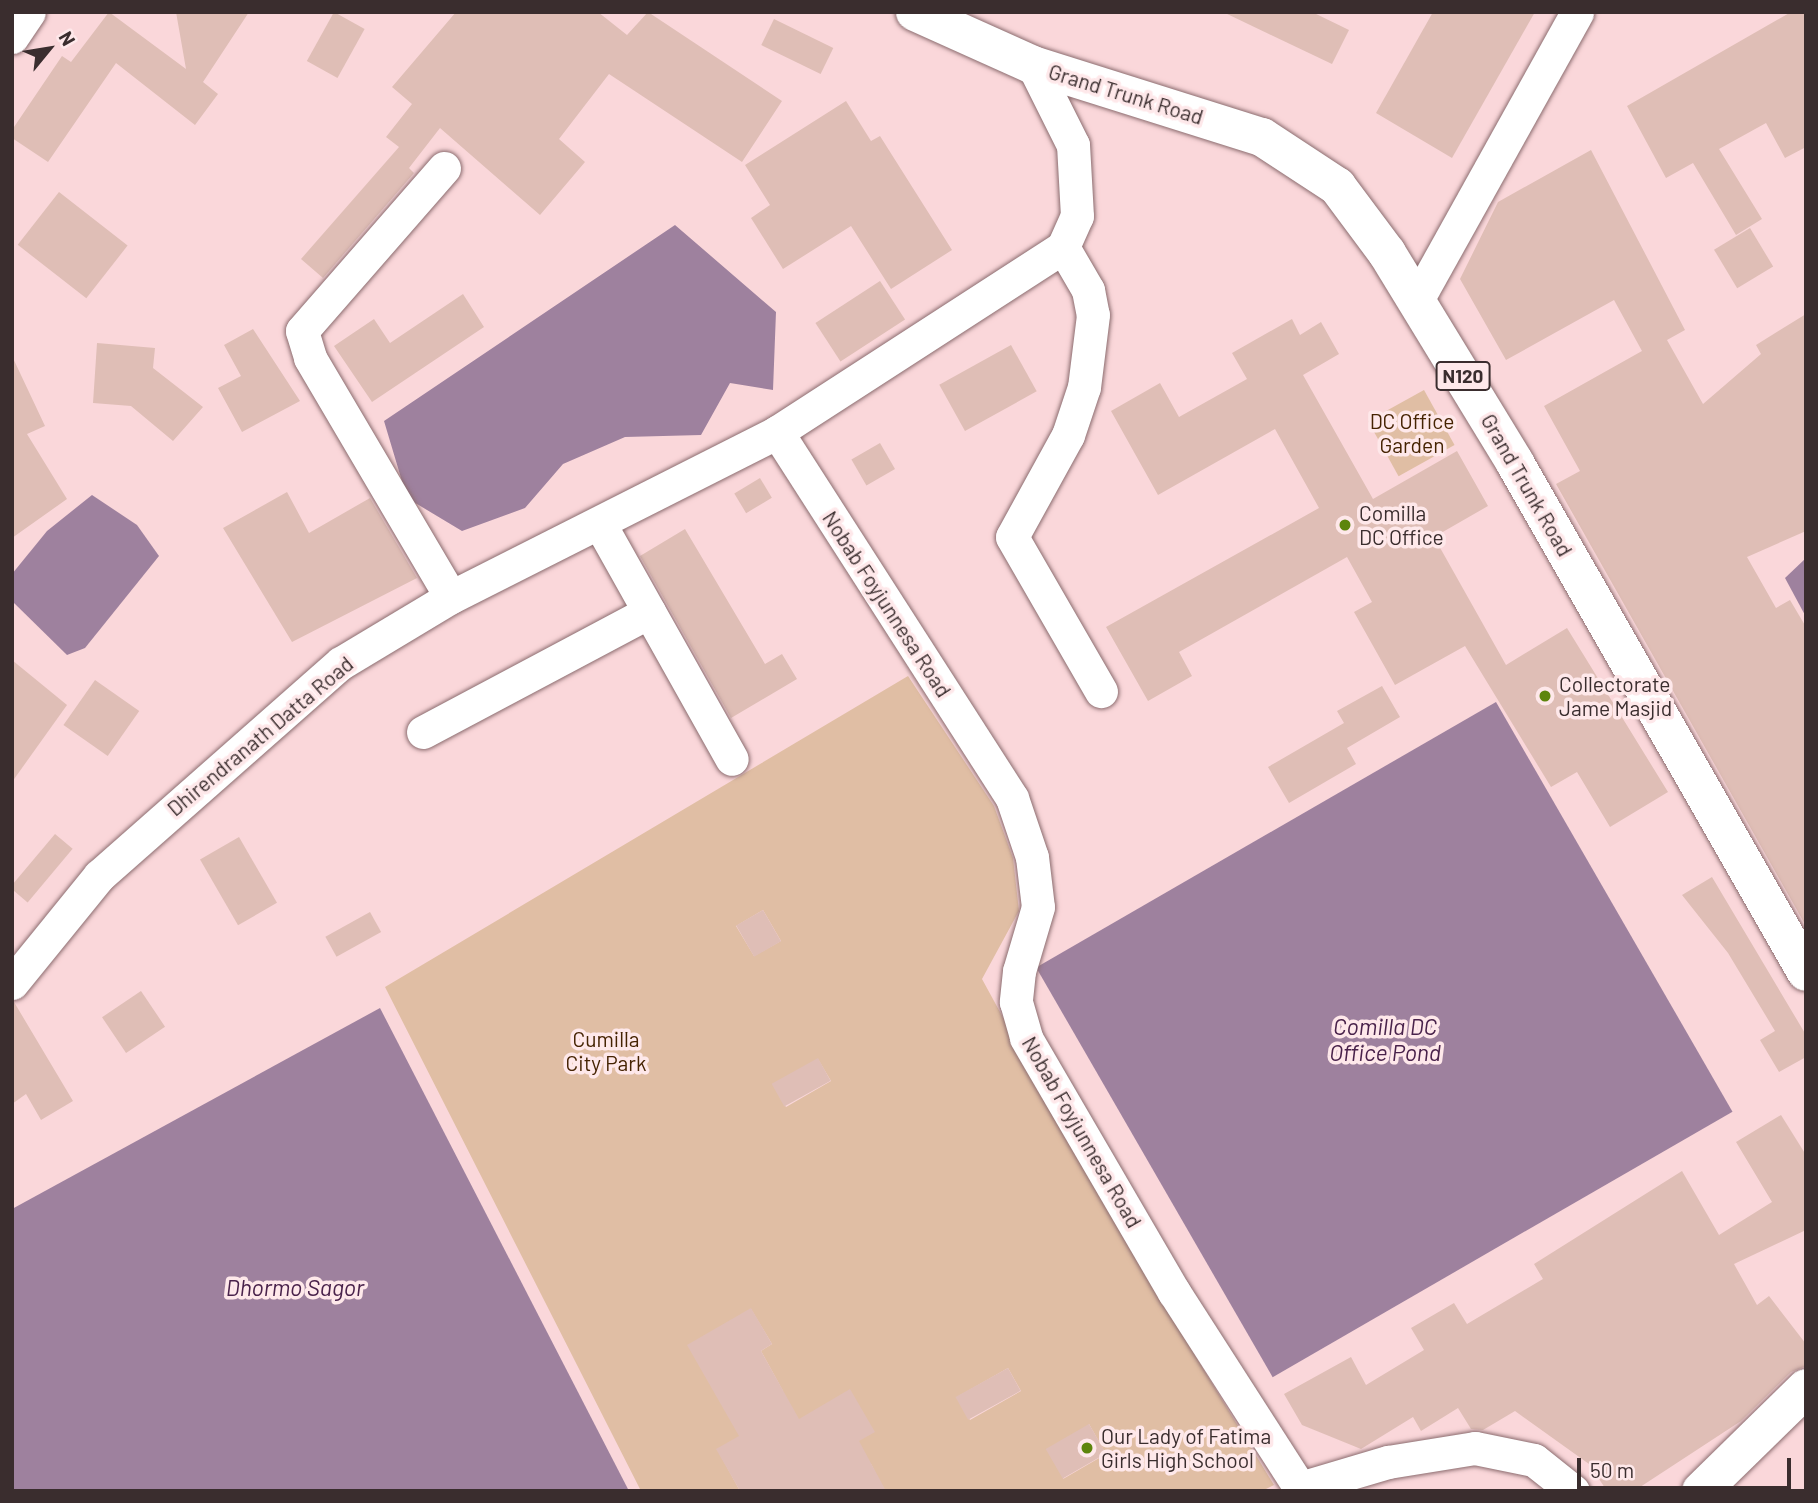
<!DOCTYPE html>
<html>
<head>
<meta charset="utf-8">
<style>
	body { margin:0 }
	#map { position:relative; width:1818px; height:1503px; overflow:hidden; background:#fad7da; font-family:Barlow,sans-serif }
	div>[style] { position:absolute }
	.green>* { inset:0; background:#e0bea4; transform-origin:0 0 }
	.water>* { inset:0; background:#9e819e; transform-origin:0 0 }
	.building>* { inset:0; background:#dfbeb6; transform-origin:0 0 }
	.roads { filter:drop-shadow(0 0 2px #8b6c6f) drop-shadow(0 0 2px #8b6c6f) }
	.minor>* { height:33px; margin:-16.5px; padding:0 16.5px; transform-origin:16.5px; border-radius:16.5px; background:#fff }
	.highway>* { height:38px; margin:-19px; padding:0 19px; transform-origin:19px; border-radius:19px; background:#fff }
	.dots>* { width:19px; height:19px; translate:-50% -50%; box-sizing:border-box; border:4px solid #fee8ea; border-radius:50% }
	span { translate:-50% -50%; white-space:nowrap; text-align:center; line-height:1.15; -webkit-text-stroke:7px #fee8ea; paint-order:stroke }
	.shield-label span { padding:2px 5px; background:#fee8ea; border:2px solid; border-radius:5px; -webkit-text-stroke-width:0 }
	.shield-label { font-size:19px; color:#3a2d2e; font-weight:700 }
	.street-label { font-size:21px; color:#3a2d2e }
	.park-label { font-size:21px; color:#452302 }
	.poi-label { font-size:21px; color:#3a2d2e }
	.left { translate:0 -50%; text-align:left }
	.water-label { font-size:23px; color:#49224b; font-style:italic }
	.frame { position:absolute; inset:0; border:14px solid #3a2d2e; pointer-events:none }
	.north { position:absolute; left:14px; top:14px; width:70px; height:70px; -webkit-text-stroke:5px #fee8ea; paint-order:stroke; rotate:60deg; font-size:19px; font-weight:700; line-height:28px; text-align:center; color:#3a2d2e }
	.north::after { content:''; display:block; margin:auto; width:24px; height:32px; background:#3a2d2e; clip-path:polygon(50% 0,100% 100%,50% 72%,0 100%) }
	.scale { position:absolute; left:1577px; top:1458px; width:214px; height:32px; box-sizing:border-box; border:4px solid #3a2d2e; border-top:0; padding-left:9px; font-size:21px; line-height:24px; white-space:nowrap; color:#3a2d2e; -webkit-text-stroke:5px #fee8ea; paint-order:stroke }
</style>
</head>
<body>
<div id="map">
	<div class="green">
		<div style="left:1424px;top:390px;width:63px;height:64px;rotate:61deg"></div>
		<div style="clip-path:polygon(evenodd,908px 676px,994px 806px,1013px 858px,1019px 911px,982px 979px,1124px 1239px,1274px 1485px,1262px 1491px,885px 1491px,871px 1464px,717px 1449px,740px 1491px,641px 1491px,385px 987px,908px 676px,763px 910px,781px 941px,754px 956px,736px 926px,763px 910px,908px 676px,818px 1059px,831px 1081px,786px 1107px,773px 1084px,818px 1059px,908px 676px,751px 1309px,772px 1344px,761px 1351px,783px 1391px,730px 1420px,751px 1309px,908px 676px,1008px 1368px,1021px 1391px,970px 1420px,957px 1397px,1008px 1368px,908px 676px,1089px 1424px,1106px 1454px,1063px 1479px,1089px 1424px)"></div>
	</div>
	<div class="water">
		<div style="clip-path:polygon(675px 225px,776px 312px,773px 390px,730px 383px,701px 435px,625px 437px,563px 464px,525px 508px,462px 531px,407px 498px,384px 421px)"></div>
		<div style="clip-path:polygon(92px 495px,137px 525px,159px 556px,85px 648px,67px 655px,13px 602px,12px 574px,47px 531px)"></div>
		<div style="clip-path:polygon(1806px 558px,1806px 617px,1785px 578px)"></div>
		<div style="left:1496px;top:702px;width:473px;height:531px;rotate:60deg"></div>
		<div style="clip-path:polygon(380px 1008px,629px 1491px,12px 1491px,12px 1209px)"></div>
	</div>
	<div class="building">
		<div style="clip-path:polygon(109px 12px,186px 69px,176px 12px,249px 12px,203px 82px,218px 94px,195px 125px,116px 63px,48px 162px,12px 138px,12px 130px,62px 56px,71px 62px)"></div>
		<div style="left:334px;top:12px;width:35px;height:56px;rotate:29deg"></div>
		<div style="clip-path:polygon(456px 12px,598px 12px,627px 35px,648px 12px,782px 101px,742px 162px,609px 74px,559px 139px,585px 162px,540px 215px,440px 128px,409px 168px,414px 173px,323px 278px,301px 259px,399px 147px,386px 137px,412px 104px,392px 87px)"></div>
		<div style="clip-path:polygon(1223px 12px,1312px 12px,1349px 30px,1332px 64px)"></div>
		<div style="clip-path:polygon(1433px 12px,1535px 12px,1452px 158px,1376px 113px)"></div>
		<div style="clip-path:polygon(1791px 12px,1806px 12px,1806px 147px,1785px 158px,1766px 123px,1719px 149px,1762px 219px,1736px 235px,1693px 163px,1666px 178px,1627px 106px)"></div>
		<div style="left:774px;top:19px;width:66px;height:29px;rotate:26deg"></div>
		<div style="clip-path:polygon(846px 101px,871px 141px,880px 136px,952px 250px,891px 289px,851px 226px,783px 269px,751px 218px,770px 205px,745px 165px)"></div>
		<div style="clip-path:polygon(1591px 150px,1685px 330px,1667px 340px,1703px 404px,1761px 354px,1756px 345px,1806px 314px,1806px 531px,1747px 557px,1776px 608px,1790px 600px,1806px 627px,1806px 926px,1556px 484px,1580px 471px,1544px 406px,1642px 351px,1614px 300px,1506px 360px,1460px 279px,1498px 202px)"></div>
		<div style="left:59px;top:192px;width:87px;height:67px;rotate:38deg"></div>
		<div style="left:1750px;top:228px;width:45px;height:42px;rotate:59deg"></div>
		<div style="left:880px;top:281px;width:46px;height:77px;rotate:57deg"></div>
		<div style="clip-path:polygon(463px 294px,484px 327px,372px 402px,334px 346px,374px 319px,390px 343px)"></div>
		<div style="clip-path:polygon(1292px 319px,1300px 335px,1321px 322px,1339px 354px,1303px 375px,1373px 499px,1457px 451px,1488px 506px,1434px 537px,1506px 665px,1567px 628px,1668px 792px,1610px 827px,1577px 772px,1551px 787px,1465px 646px,1395px 685px,1354px 612px,1372px 602px,1347px 557px,1179px 652px,1192px 676px,1148px 701px,1106px 627px,1319px 508px,1275px 429px,1158px 495px,1111px 411px,1160px 383px,1179px 417px,1247px 379px,1232px 353px)"></div>
		<div style="clip-path:polygon(253px 329px,300px 401px,242px 432px,218px 388px,241px 376px,224px 345px)"></div>
		<div style="clip-path:polygon(97px 343px,155px 348px,153px 368px,203px 407px,173px 441px,131px 406px,93px 403px)"></div>
		<div style="left:1011px;top:345px;width:53px;height:82px;rotate:61deg"></div>
		<div style="clip-path:polygon(12px 356px,45px 426px,27px 434px,67px 499px,12px 538px)"></div>
		<div style="left:880px;top:443px;width:30px;height:33px;rotate:60deg"></div>
		<div style="left:760px;top:478px;width:23px;height:30px;rotate:59deg"></div>
		<div style="clip-path:polygon(287px 492px,309px 533px,370px 498px,417px 578px,292px 642px,223px 528px)"></div>
		<div style="clip-path:polygon(685px 529px,765px 664px,782px 654px,797px 679px,731px 718px,640px 556px)"></div>
		<div style="clip-path:polygon(12px 660px,67px 705px,12px 782px)"></div>
		<div style="left:95px;top:680px;width:54px;height:55px;rotate:35deg"></div>
		<div style="clip-path:polygon(1382px 686px,1400px 717px,1347px 748px,1356px 764px,1289px 803px,1268px 767px,1344px 723px,1337px 711px)"></div>
		<div style="left:55px;top:834px;width:23px;height:70px;rotate:40deg"></div>
		<div style="left:239px;top:837px;width:76px;height:45px;rotate:60deg"></div>
		<div style="clip-path:polygon(1712px 877px,1806px 1035px,1806px 1057px,1779px 1072px,1760px 1040px,1775px 1031px,1728px 953px,1682px 895px)"></div>
		<div style="left:763px;top:910px;width:36px;height:31px;rotate:60deg"></div>
		<div style="left:370px;top:912px;width:23px;height:51px;rotate:61deg"></div>
		<div style="left:141px;top:991px;width:43px;height:47px;rotate:56deg"></div>
		<div style="clip-path:polygon(14px 1002px,73px 1101px,41px 1120px,26px 1094px,12px 1104px)"></div>
		<div style="left:818px;top:1058px;width:26px;height:53px;rotate:61deg"></div>
		<div style="clip-path:polygon(1781px 1115px,1806px 1155px,1806px 1230px,1734px 1264px,1757px 1305px,1769px 1296px,1806px 1344px,1806px 1366px,1791px 1372px,1741px 1421px,1634px 1491px,1607px 1491px,1589px 1464px,1515px 1411px,1483px 1430px,1471px 1429px,1458px 1408px,1421px 1431px,1413px 1417px,1361px 1449px,1302px 1425px,1284px 1394px,1351px 1357px,1366px 1385px,1424px 1350px,1411px 1328px,1454px 1303px,1467px 1324px,1543px 1279px,1534px 1264px,1682px 1171px,1719px 1235px,1772px 1202px,1736px 1142px)"></div>
		<div style="clip-path:polygon(751px 1308px,772px 1344px,761px 1351px,799px 1419px,850px 1389px,875px 1432px,859px 1441px,886px 1491px,740px 1491px,716px 1449px,739px 1436px,687px 1345px)"></div>
		<div style="left:1008px;top:1368px;width:26px;height:60px;rotate:61deg"></div>
		<div style="left:1089px;top:1424px;width:34px;height:50px;rotate:60deg"></div>
	</div>
	<div class="roads">
		<div class="minor">
			<div style="left:12px;top:37px;width:30px;rotate:-56deg"></div>
			<div style="left:444px;top:168px;width:216px;rotate:131.1deg"></div>
			<div style="left:302px;top:331px;width:28px;rotate:73deg"></div>
			<div style="left:310px;top:358px;width:277px;rotate:59.5deg"></div>
			<div style="left:1063px;top:247px;width:50px;rotate:59.8deg"></div>
			<div style="left:1088px;top:290px;width:25px;rotate:79deg"></div>
			<div style="left:1093px;top:315px;width:73px;rotate:97.1deg"></div>
			<div style="left:1084px;top:387px;width:51px;rotate:108.4deg"></div>
			<div style="left:1068px;top:435px;width:116px;rotate:118.8deg"></div>
			<div style="left:1012px;top:537px;width:178px;rotate:60deg"></div>
			<div style="left:1417px;top:300px;width:329px;rotate:-60.9deg"></div>
			<div style="left:777px;top:432px;width:435px;rotate:57.3deg"></div>
			<div style="left:1012px;top:798px;width:62px;rotate:71.3deg"></div>
			<div style="left:1032px;top:857px;width:50px;rotate:83.2deg"></div>
			<div style="left:1038px;top:907px;width:67px;rotate:106.5deg"></div>
			<div style="left:1019px;top:971px;width:31px;rotate:96deg"></div>
			<div style="left:1016px;top:1002px;width:37px;rotate:74deg"></div>
			<div style="left:1026px;top:1038px;width:294px;rotate:59.8deg"></div>
			<div style="left:1174px;top:1292px;width:233px;rotate:57.3deg"></div>
			<div style="left:1300px;top:1488px;width:92px;rotate:-16.5deg"></div>
			<div style="left:1388px;top:1462px;width:88px;rotate:-9.1deg"></div>
			<div style="left:1475px;top:1448px;width:60px;rotate:11.5deg"></div>
			<div style="left:1534px;top:1460px;width:50px;rotate:38.5deg"></div>
			<div style="left:601px;top:526px;width:267px;rotate:60.7deg"></div>
			<div style="left:423px;top:732px;width:256px;rotate:-28deg"></div>
			<div style="left:12px;top:983px;width:138px;rotate:-50.9deg"></div>
			<div style="left:99px;top:876px;width:322px;rotate:-41.4deg"></div>
			<div style="left:341px;top:663px;width:128px;rotate:-31deg"></div>
			<div style="left:451px;top:597px;width:365px;rotate:-26.8deg"></div>
			<div style="left:777px;top:432px;width:341px;rotate:-32.9deg"></div>
			<div style="left:1063px;top:247px;width:34px;rotate:-66deg"></div>
			<div style="left:1077px;top:216px;width:71px;rotate:-93.2deg"></div>
			<div style="left:1073px;top:145px;width:89px;rotate:-116.6deg"></div>
		</div>
		<div class="highway">
			<div style="left:915px;top:12px;width:129px;rotate:24.2deg"></div>
			<div style="left:1033px;top:65px;width:240px;rotate:17.5deg"></div>
			<div style="left:1262px;top:137px;width:90px;rotate:33.2deg"></div>
			<div style="left:1337px;top:186px;width:84px;rotate:53.3deg"></div>
			<div style="left:1387px;top:253px;width:246px;rotate:58.6deg"></div>
			<div style="left:1515px;top:463px;width:586px;rotate:60.24deg"></div>
			<div style="left:1701px;top:1491px;width:147px;rotate:-44.4deg"></div>
		</div>
	</div>
	<div class="dots">
		<div style="left:1345px;top:525px;background:#5d850c"></div>
		<div style="left:1545px;top:696px;background:#5d850c"></div>
		<div style="left:1087px;top:1448px;background:#5d850c"></div>
	</div>
	<div class="shield-label">
		<span style="left:1463px;top:376px">N120</span>
	</div>
	<div class="street-label">
		<span style="left:1126px;top:94px;rotate:17deg">Grand Trunk Road</span>
		<span style="left:1527px;top:485px;rotate:60deg">Grand Trunk Road</span>
		<span style="left:887px;top:604px;rotate:57deg">Nobab Foyjunnesa Road</span>
		<span style="left:260px;top:736px;rotate:-40deg">Dhirendranath Datta Road</span>
		<span style="left:1082px;top:1132px;rotate:60deg">Nobab Foyjunnesa Road</span>
	</div>
	<div class="park-label">
		<span style="left:1412px;top:433px">DC Office<br>Garden</span>
		<span style="left:606px;top:1051px">Cumilla<br>City Park</span>
	</div>
	<div class="poi-label">
		<span class="left" style="left:1359px;top:525px">Comilla<br>DC Office</span>
		<span class="left" style="left:1559px;top:696px">Collectorate<br>Jame Masjid</span>
		<span class="left" style="left:1101px;top:1448px">Our Lady of Fatima<br>Girls High School</span>
	</div>
	<div class="water-label">
		<span style="left:1385px;top:1039px">Comilla DC<br>Office Pond</span>
		<span style="left:295px;top:1287px">Dhormo Sagor</span>
	</div>
	<div class="frame"></div>
	<div class="north">N</div>
	<div class="scale">50 m</div>
</div>
</body>
</html>
